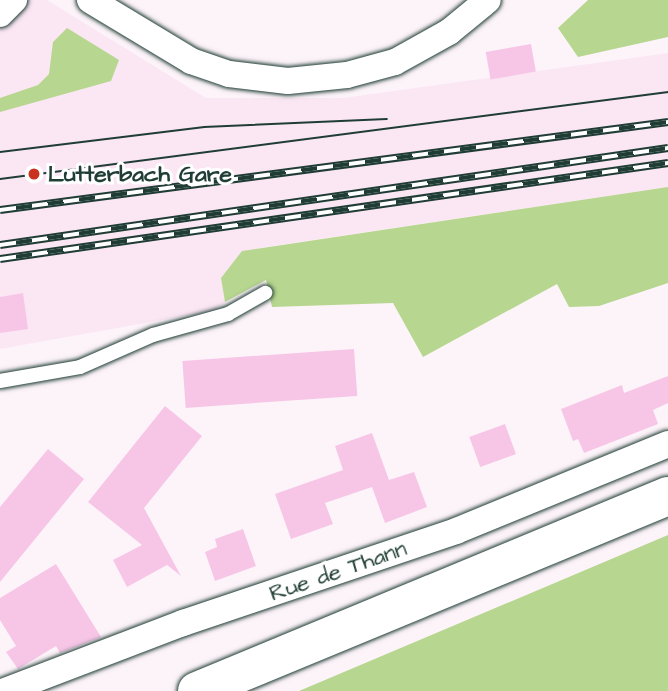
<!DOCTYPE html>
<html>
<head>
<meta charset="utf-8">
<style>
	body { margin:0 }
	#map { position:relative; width:668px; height:691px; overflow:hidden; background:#fdf4fa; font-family:"Architects Daughter",sans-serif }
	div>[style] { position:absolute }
	.built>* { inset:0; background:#fbe6f4 }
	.green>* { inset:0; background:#b7d68f }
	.building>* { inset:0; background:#f7c6e7; transform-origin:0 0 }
	.roads { filter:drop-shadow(0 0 2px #1f3d34) drop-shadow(0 0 2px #1f3d34) }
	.service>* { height:14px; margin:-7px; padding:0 7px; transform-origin:7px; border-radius:7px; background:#fff }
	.minor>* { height:26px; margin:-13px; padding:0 13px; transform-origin:13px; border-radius:13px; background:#fff }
	.secondary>* { height:38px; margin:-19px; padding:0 19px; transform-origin:19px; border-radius:19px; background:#fff }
	.tram>* { height:2px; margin:-1px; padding:0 1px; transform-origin:1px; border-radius:1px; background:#1f3d34 }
	.rail>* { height:8px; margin-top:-4px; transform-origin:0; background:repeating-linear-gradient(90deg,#fff 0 16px,#1f3d34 0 32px); box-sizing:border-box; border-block:2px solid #1f3d34 }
	.dots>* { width:19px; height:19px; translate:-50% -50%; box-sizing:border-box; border:4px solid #fff; border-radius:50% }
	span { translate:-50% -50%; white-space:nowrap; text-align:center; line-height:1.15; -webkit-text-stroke:6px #fff; paint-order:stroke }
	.poi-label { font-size:23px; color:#1f3d34; font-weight:700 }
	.left { translate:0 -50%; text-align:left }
	.street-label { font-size:23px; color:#1f3d34 }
</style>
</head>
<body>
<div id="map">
	<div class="built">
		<div style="clip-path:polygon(24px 0,47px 0,206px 98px,343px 98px,668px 53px,668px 187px,259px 248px,221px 278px,225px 302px,212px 311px,0 349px,0 23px)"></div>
	</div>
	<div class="green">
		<div style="clip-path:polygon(588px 0,668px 0,668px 37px,578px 57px,558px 28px)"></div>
		<div style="clip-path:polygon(67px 28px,119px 60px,111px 81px,0 112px,0 98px,38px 85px,49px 74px,53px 42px)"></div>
		<div style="clip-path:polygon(668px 187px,668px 283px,599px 306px,569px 307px,557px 284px,423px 357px,393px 303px,272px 307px,266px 280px,225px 302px,221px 278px,242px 251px)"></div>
		<div style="clip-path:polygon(668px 535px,668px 691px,299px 691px,557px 582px)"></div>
	</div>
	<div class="building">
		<div style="left:531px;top:44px;width:28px;height:46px;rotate:80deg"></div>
		<div style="clip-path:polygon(23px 293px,28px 329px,0 333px,0 297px)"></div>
		<div style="left:354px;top:349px;width:47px;height:172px;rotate:86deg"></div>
		<div style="clip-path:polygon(668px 376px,668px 403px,653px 410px,658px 424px,584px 453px,578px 439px,573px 441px,561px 409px,622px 385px,624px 393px)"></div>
		<div style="clip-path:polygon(165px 406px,202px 436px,144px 508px,181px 576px,167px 565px,127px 587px,113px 560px,142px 545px,88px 502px)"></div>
		<div style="left:505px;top:424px;width:32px;height:38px;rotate:70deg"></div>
		<div style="clip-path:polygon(372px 433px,389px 480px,414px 472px,427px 507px,385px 523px,372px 487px,325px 503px,333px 524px,291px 539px,275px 494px,343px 470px,335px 446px)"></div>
		<div style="clip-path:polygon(48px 449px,84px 479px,0 582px,0 507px)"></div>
		<div style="clip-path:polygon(243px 529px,256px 566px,215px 581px,205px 552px,217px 547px,215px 539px)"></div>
		<div style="clip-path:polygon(56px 564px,101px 637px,60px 653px,56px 646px,18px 669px,6px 652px,16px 646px,0 620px,0 598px)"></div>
	</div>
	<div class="roads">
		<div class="service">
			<div style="left:0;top:381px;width:81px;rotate:-9.9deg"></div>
			<div style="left:80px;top:367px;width:80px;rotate:-23.7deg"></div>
			<div style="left:153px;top:335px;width:78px;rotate:-15.6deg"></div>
			<div style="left:228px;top:314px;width:43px;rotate:-29.6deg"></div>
		</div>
		<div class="minor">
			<div style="left:90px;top:0;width:118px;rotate:31.1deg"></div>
			<div style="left:191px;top:61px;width:40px;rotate:18.9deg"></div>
			<div style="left:229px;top:74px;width:59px;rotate:6.8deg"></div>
			<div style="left:288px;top:81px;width:59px;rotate:-5.8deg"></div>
			<div style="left:347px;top:75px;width:50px;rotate:-15.2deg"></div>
			<div style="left:395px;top:62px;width:62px;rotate:-29.1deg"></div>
			<div style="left:449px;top:32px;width:50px;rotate:-39.4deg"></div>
			<div style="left:0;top:14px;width:20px;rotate:-45deg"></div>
			<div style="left:5px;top:691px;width:191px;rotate:-20.9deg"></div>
			<div style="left:183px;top:623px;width:288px;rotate:-18.6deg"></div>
			<div style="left:456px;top:531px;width:229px;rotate:-22.3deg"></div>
		</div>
		<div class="secondary">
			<div style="left:197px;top:691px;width:510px;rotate:-22.49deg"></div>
		</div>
	</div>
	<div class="tram">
		<div style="left:0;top:152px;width:206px;rotate:-7deg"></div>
		<div style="left:204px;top:127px;width:183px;rotate:-2.5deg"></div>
		<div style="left:0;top:179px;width:674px;rotate:-7.42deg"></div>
	</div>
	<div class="rail">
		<div style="left:0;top:210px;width:674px;rotate:-7.5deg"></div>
		<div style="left:0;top:245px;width:675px;rotate:-8.26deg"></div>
		<div style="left:0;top:259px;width:675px;rotate:-8.18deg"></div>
	</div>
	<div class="dots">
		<div style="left:34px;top:174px;background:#c8321e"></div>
	</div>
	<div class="poi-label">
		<span class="left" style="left:48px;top:174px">Lutterbach Gare</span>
	</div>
	<div class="street-label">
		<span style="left:338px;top:571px;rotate:-19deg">Rue de Thann</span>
	</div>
</div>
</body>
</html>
